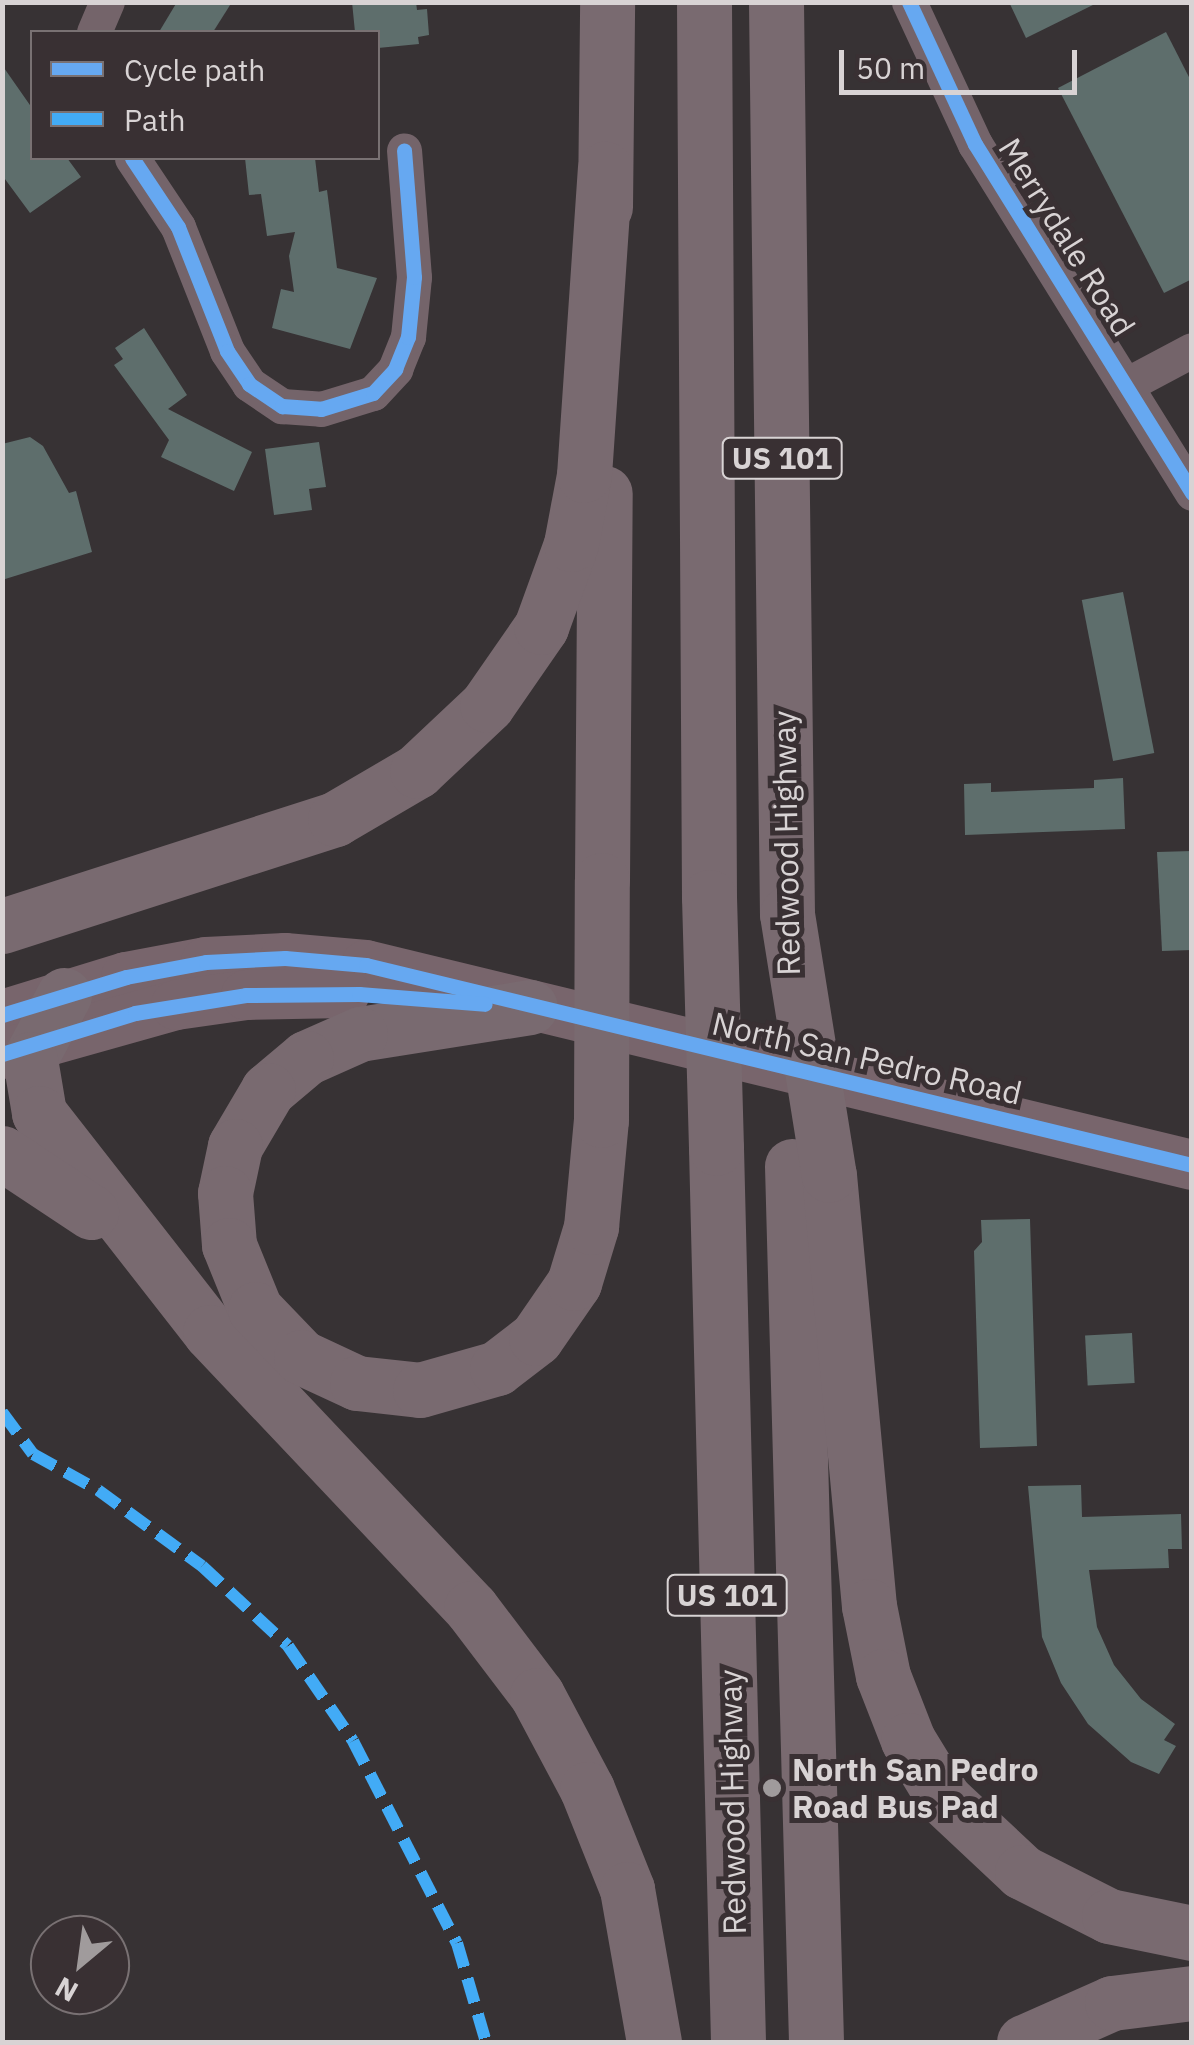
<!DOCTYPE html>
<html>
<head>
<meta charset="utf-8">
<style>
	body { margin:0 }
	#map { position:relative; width:1194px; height:2045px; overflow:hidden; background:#373234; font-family:"IBM Plex Sans",sans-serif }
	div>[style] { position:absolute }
	.building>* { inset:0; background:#5e6e6c; transform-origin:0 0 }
	.street>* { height:35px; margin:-17.5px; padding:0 17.5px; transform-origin:17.5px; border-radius:17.5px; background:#74646a }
	.secondary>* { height:50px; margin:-25px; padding:0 25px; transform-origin:25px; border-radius:25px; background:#78656c }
	.highway>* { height:55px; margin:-27.5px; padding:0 27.5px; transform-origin:27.5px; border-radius:27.5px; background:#796a70 }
	.highway-bridge>* { height:55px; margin:-27.5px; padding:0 27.5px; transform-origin:27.5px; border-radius:27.5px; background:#796a70 }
	.quiet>* { height:12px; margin-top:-6px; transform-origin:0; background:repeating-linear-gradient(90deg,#42abf6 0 25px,transparent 0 37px) }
	.cycleway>* { height:15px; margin:-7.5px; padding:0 7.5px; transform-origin:7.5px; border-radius:7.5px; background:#66a8f1 }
	.dots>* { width:28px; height:28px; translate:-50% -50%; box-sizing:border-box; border:5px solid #393033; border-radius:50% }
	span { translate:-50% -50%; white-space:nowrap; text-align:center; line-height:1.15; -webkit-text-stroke:10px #393033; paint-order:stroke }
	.shield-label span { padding:2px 8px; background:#393033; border:2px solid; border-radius:8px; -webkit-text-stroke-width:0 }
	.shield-label { font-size:30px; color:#d8d3d4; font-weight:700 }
	.street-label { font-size:32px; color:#d8d3d4 }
	.poi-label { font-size:32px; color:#d8d3d4; font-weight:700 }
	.left { translate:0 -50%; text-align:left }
	.frame { position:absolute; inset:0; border:5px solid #d8d3d4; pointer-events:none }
	.legend { position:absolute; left:30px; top:30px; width:350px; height:130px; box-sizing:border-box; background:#393033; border:2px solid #797173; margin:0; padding:12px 18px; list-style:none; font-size:30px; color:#d8d3d4 }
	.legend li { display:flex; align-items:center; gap:20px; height:50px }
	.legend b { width:50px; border:2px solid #797173 }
	.north { position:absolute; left:30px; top:1915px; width:100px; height:100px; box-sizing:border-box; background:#393033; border:2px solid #797173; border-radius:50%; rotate:209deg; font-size:28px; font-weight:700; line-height:40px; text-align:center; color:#d8d3d4 }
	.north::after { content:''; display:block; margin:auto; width:35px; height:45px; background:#a09b9c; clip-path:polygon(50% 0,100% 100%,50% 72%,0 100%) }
	.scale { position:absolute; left:839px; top:50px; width:238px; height:45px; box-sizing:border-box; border:5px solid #d8d3d4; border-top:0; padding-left:12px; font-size:30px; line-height:35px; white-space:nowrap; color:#d8d3d4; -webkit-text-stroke:8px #393033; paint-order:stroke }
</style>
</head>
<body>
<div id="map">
	<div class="building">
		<div style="clip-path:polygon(177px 2px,232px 2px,213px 32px,159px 32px)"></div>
		<div style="clip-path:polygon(352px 2px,416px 2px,417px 10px,427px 9px,429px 35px,418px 37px,419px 44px,378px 48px,378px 32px,355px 32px)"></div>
		<div style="clip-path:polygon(1009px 2px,1099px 2px,1026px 38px)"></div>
		<div style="clip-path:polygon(1166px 32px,1192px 83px,1192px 279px,1164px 293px,1058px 88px)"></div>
		<div style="clip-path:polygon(2px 65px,32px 108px,32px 158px,67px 158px,81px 177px,30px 213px,2px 175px)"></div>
		<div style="clip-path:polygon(245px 158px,315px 158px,319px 192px,327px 190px,337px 268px,377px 278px,350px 349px,272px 328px,281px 289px,294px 292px,289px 256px,295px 232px,267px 236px,261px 194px,249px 195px)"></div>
		<div style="clip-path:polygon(144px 328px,187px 395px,168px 409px,252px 452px,234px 491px,161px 457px,169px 440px,114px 365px,123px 359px,115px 348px)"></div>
		<div style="clip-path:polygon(30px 437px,43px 446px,69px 493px,76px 491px,92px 552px,2px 580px,2px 444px)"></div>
		<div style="clip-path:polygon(319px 442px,326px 487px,309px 489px,312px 510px,274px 515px,265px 449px)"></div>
		<div style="left:1123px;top:592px;width:164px;height:42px;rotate:79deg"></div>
		<div style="clip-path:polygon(1123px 778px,1125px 829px,965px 835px,964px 784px,991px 783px,991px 792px,1094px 788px,1094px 780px)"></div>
		<div style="clip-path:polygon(1192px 851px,1192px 950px,1162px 951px,1157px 852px)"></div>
		<div style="clip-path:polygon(1030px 1219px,1037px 1446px,980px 1448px,974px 1251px,982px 1242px,981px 1220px)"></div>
		<div style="left:1132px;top:1333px;width:50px;height:47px;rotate:87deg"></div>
		<div style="clip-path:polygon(1081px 1485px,1082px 1517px,1181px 1514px,1182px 1549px,1168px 1549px,1169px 1568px,1089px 1570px,1097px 1627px,1114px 1665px,1141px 1699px,1175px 1724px,1164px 1740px,1176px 1746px,1159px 1774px,1131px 1762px,1088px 1724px,1061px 1683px,1042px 1637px,1028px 1486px)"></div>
	</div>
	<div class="street">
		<div style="left:909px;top:2px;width:157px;rotate:65.1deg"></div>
		<div style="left:975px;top:144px;width:411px;rotate:58.1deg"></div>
		<div style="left:94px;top:32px;width:33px;rotate:-67deg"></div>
		<div style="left:132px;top:158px;width:83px;rotate:56.3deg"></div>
		<div style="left:178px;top:227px;width:133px;rotate:68.4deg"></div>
		<div style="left:227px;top:351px;width:40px;rotate:56deg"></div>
		<div style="left:249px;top:384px;width:40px;rotate:34deg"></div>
		<div style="left:282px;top:406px;width:39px;rotate:4deg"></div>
		<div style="left:321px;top:409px;width:54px;rotate:-17.1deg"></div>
		<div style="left:373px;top:393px;width:33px;rotate:-47deg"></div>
		<div style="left:395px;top:369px;width:35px;rotate:-68deg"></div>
		<div style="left:408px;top:337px;width:60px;rotate:-84.3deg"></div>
		<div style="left:414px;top:277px;width:127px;rotate:-94.5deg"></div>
		<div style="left:1128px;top:384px;width:72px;rotate:-28deg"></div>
	</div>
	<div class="secondary">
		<div style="left:2px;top:1015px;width:130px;rotate:-17deg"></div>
		<div style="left:126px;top:977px;width:81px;rotate:-10.6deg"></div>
		<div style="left:206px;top:962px;width:79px;rotate:-2.9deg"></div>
		<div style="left:285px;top:958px;width:81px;rotate:4.9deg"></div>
		<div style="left:366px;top:965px;width:850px;rotate:13.61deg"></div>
		<div style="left:2px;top:1054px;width:181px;rotate:-15.7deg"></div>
		<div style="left:176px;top:1005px;width:71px;rotate:-8.1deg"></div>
		<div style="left:246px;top:995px;width:99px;rotate:-1.2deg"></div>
	</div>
	<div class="highway">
		<div style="left:704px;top:2px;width:895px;rotate:89.68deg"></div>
		<div style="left:776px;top:2px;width:912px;rotate:89.31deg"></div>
		<div style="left:605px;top:207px;width:205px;rotate:-89.4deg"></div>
		<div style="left:602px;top:880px;width:387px;rotate:-89.6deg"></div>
		<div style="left:2px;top:926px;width:350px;rotate:-17.8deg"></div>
		<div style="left:335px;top:819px;width:95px;rotate:-30.3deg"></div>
		<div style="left:417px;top:771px;width:96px;rotate:-43.3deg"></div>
		<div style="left:487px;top:705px;width:95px;rotate:-55.3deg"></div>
		<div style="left:541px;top:627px;width:88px;rotate:-70.1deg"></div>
		<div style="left:571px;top:544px;width:70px;rotate:-79.3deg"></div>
		<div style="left:584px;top:475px;width:307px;rotate:-86.1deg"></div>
		<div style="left:64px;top:995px;width:72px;rotate:118deg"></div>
		<div style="left:30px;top:1059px;width:55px;rotate:80.5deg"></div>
		<div style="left:39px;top:1113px;width:278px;rotate:52deg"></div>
		<div style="left:210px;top:1332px;width:380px;rotate:46.6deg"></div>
		<div style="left:471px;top:1608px;width:109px;rotate:52.8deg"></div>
		<div style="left:537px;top:1695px;width:106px;rotate:62deg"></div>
		<div style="left:587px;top:1789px;width:108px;rotate:68.2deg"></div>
		<div style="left:627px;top:1889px;width:155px;rotate:80deg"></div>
		<div style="left:530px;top:1007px;width:172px;rotate:171deg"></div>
		<div style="left:360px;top:1034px;width:59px;rotate:156deg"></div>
		<div style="left:306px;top:1058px;width:50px;rotate:139.9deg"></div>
		<div style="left:268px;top:1090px;width:65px;rotate:120.5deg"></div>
		<div style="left:235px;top:1146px;width:48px;rotate:102deg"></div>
		<div style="left:225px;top:1193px;width:52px;rotate:85.6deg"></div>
		<div style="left:229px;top:1245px;width:69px;rotate:67.9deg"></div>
		<div style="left:255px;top:1309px;width:66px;rotate:46.2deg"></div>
		<div style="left:301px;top:1357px;width:62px;rotate:24.9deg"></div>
		<div style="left:357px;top:1383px;width:63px;rotate:6.3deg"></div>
		<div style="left:420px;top:1390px;width:80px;rotate:-15.9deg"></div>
		<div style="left:497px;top:1368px;width:49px;rotate:-37.6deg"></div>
		<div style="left:536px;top:1338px;width:67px;rotate:-55.4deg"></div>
		<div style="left:574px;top:1283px;width:59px;rotate:-73.1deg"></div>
		<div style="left:591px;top:1227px;width:107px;rotate:-84.7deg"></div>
		<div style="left:716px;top:1148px;width:894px;rotate:88.59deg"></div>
		<div style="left:2px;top:1153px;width:107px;rotate:33.5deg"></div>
		<div style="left:792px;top:1166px;width:876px;rotate:88.43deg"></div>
		<div style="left:829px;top:1175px;width:433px;rotate:84.7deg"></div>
		<div style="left:869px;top:1606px;width:71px;rotate:78.7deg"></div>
		<div style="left:883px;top:1676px;width:69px;rotate:68.7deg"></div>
		<div style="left:908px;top:1740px;width:69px;rotate:58.6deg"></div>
		<div style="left:944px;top:1799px;width:107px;rotate:43.1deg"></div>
		<div style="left:1022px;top:1872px;width:97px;rotate:26.8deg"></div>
		<div style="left:1109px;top:1916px;width:85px;rotate:11.6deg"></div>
		<div style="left:1024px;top:2042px;width:96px;rotate:-23.9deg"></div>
		<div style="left:1112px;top:2003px;width:81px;rotate:-7.1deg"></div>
	</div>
	<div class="highway-bridge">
		<div style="left:709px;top:897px;width:251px;rotate:88.4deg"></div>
		<div style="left:787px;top:914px;width:264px;rotate:80.9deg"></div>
		<div style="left:601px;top:1120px;width:240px;rotate:-89.8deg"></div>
	</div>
	<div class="quiet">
		<div style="left:2px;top:1412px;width:52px;rotate:53.6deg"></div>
		<div style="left:33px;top:1454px;width:74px;rotate:29deg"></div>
		<div style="left:98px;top:1490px;width:129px;rotate:36.2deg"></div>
		<div style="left:202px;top:1566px;width:117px;rotate:42.9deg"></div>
		<div style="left:288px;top:1646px;width:115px;rotate:55.6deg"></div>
		<div style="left:353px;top:1741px;width:227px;rotate:62.8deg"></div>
		<div style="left:457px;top:1943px;width:103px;rotate:73.7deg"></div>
	</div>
	<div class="cycleway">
		<div style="left:909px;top:2px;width:157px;rotate:65.1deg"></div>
		<div style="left:975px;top:144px;width:411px;rotate:58.1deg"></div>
		<div style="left:132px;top:158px;width:83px;rotate:56.3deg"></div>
		<div style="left:178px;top:227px;width:133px;rotate:68.4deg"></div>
		<div style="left:227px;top:351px;width:40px;rotate:56deg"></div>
		<div style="left:249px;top:384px;width:40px;rotate:34deg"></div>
		<div style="left:282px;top:406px;width:39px;rotate:4deg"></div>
		<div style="left:321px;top:409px;width:54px;rotate:-17.1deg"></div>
		<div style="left:373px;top:393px;width:33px;rotate:-47deg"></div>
		<div style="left:395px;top:369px;width:35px;rotate:-68deg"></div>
		<div style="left:408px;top:337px;width:60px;rotate:-84.3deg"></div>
		<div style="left:414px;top:277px;width:127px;rotate:-94.5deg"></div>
		<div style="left:2px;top:1015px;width:130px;rotate:-17deg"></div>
		<div style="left:126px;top:977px;width:81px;rotate:-10.6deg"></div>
		<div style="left:206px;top:962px;width:79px;rotate:-2.9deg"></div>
		<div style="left:285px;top:958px;width:81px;rotate:4.9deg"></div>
		<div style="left:366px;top:965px;width:850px;rotate:13.61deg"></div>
		<div style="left:2px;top:1054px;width:139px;rotate:-17.1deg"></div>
		<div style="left:135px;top:1013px;width:112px;rotate:-9.2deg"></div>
		<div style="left:246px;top:995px;width:113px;rotate:-0.5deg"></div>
		<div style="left:359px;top:994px;width:126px;rotate:4.5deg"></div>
	</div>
	<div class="dots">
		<div style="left:772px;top:1788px;background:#a09b9c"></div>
	</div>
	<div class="shield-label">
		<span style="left:782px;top:458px">US 101</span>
		<span style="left:727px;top:1595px">US 101</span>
	</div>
	<div class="street-label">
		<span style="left:1067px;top:237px;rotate:58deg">Merrydale Road</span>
		<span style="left:786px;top:843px;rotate:-91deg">Redwood Highway</span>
		<span style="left:867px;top:1058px;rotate:13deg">North San Pedro Road</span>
		<span style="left:732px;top:1802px;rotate:-91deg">Redwood Highway</span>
	</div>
	<div class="poi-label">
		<span class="left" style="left:792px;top:1788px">North San Pedro<br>Road Bus Pad</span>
	</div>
	<div class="frame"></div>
	<ul class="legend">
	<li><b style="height:12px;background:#66a8f1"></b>Cycle path</li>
	<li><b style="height:12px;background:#42abf6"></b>Path</li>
	</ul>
	<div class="north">N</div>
	<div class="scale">50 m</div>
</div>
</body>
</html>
